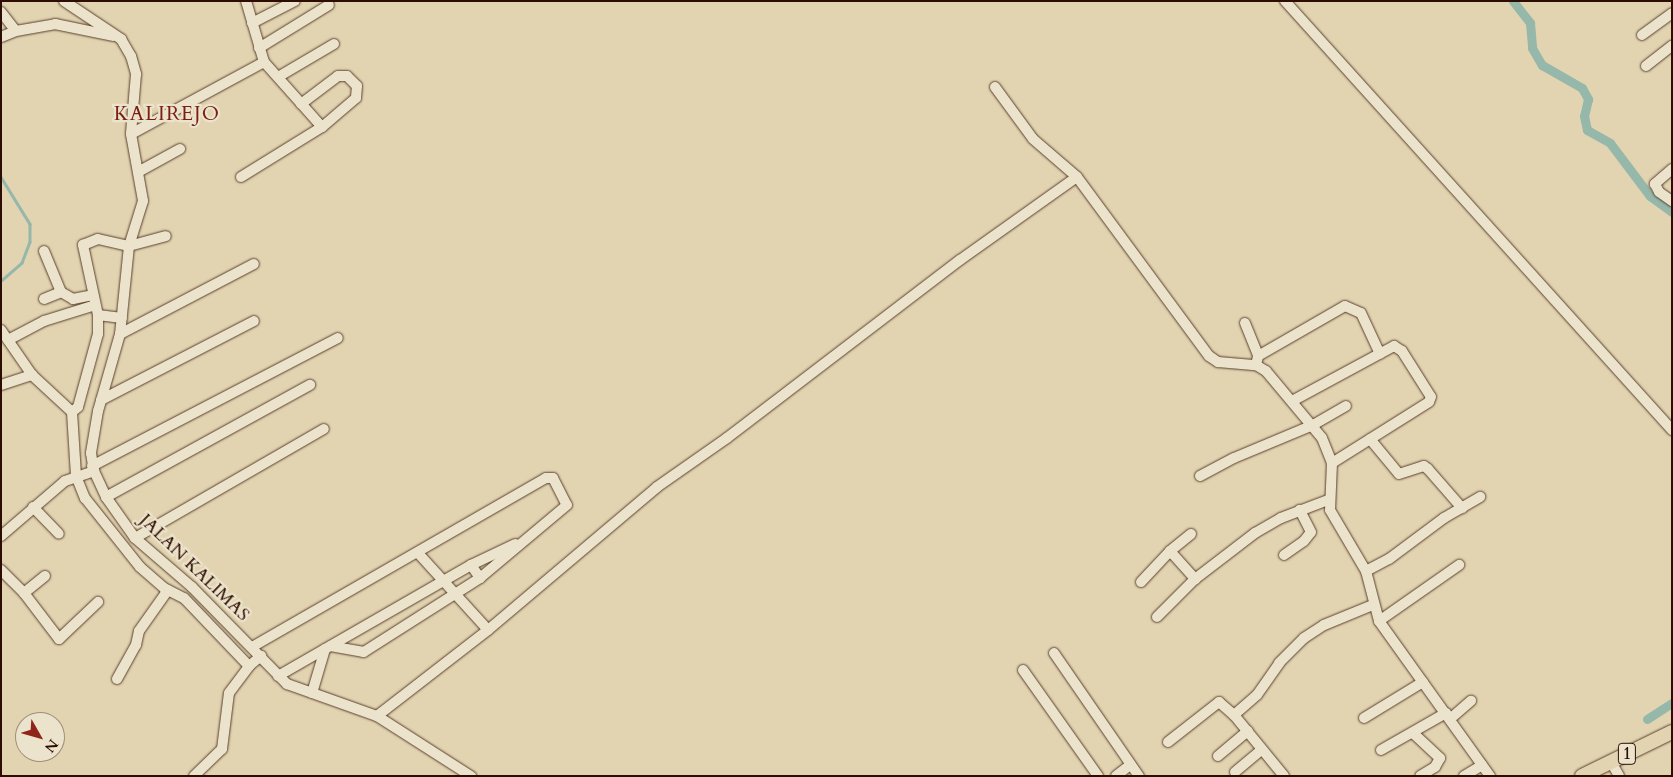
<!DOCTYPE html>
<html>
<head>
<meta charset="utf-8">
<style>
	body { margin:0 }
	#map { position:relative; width:1673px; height:777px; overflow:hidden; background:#e2d4b1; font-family:Cardo,serif }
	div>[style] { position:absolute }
	.stream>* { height:2.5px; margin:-1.25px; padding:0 1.25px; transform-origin:1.25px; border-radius:1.25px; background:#95b8aa }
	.canal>* { height:9px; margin:-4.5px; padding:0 4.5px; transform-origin:4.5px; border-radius:4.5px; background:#95b8aa }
	.roads { filter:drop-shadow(0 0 1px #5a3f2d) drop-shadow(0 0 1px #5a3f2d) }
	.minor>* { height:10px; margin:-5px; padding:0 5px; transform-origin:5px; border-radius:5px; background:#ece3cc }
	.highway>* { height:14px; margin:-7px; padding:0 7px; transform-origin:7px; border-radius:7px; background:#e2d4b1 }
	span { translate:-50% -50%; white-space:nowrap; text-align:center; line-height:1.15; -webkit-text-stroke:4.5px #ece3cc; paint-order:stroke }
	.shield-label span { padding:1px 4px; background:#ece3cc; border:1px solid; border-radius:4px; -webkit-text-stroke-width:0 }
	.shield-label { font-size:16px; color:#2d0d01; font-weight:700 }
	.street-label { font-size:18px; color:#2d0d01 }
	.quarter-label { font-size:20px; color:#7a1f14; letter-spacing:1px }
	.frame { position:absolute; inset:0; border:2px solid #2d0d01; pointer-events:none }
	.north { position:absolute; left:15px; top:712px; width:50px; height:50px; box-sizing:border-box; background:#ece3cc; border:1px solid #a08d7b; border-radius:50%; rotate:128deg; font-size:14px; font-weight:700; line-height:20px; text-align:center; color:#2d0d01 }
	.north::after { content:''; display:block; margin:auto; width:18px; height:22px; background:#8f2418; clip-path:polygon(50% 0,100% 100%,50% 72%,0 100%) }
</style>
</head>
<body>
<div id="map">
	<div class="stream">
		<div style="left:1px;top:177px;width:55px;rotate:58.3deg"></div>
		<div style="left:30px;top:224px;width:18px;rotate:90deg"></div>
		<div style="left:30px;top:242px;width:22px;rotate:111deg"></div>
		<div style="left:22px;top:263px;width:28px;rotate:139deg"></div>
	</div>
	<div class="canal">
		<div style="left:1513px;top:1px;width:28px;rotate:52deg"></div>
		<div style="left:1530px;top:23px;width:25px;rotate:85deg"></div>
		<div style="left:1532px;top:48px;width:20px;rotate:60deg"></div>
		<div style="left:1542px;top:65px;width:46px;rotate:29.9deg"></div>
		<div style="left:1582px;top:88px;width:13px;rotate:61deg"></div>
		<div style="left:1588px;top:99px;width:17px;rotate:103deg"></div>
		<div style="left:1584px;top:116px;width:14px;rotate:78deg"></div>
		<div style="left:1587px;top:130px;width:26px;rotate:29deg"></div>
		<div style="left:1610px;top:143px;width:66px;rotate:53deg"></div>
		<div style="left:1650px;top:196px;width:27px;rotate:36deg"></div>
		<div style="left:1647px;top:719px;width:30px;rotate:-33deg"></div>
	</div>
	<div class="roads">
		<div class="minor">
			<div style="left:64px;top:1px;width:69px;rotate:33.7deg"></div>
			<div style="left:121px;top:39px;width:20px;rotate:60deg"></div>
			<div style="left:131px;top:56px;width:19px;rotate:74deg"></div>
			<div style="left:136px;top:74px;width:60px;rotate:94.8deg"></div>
			<div style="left:131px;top:134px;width:68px;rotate:79.8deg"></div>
			<div style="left:143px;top:201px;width:47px;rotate:107.3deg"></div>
			<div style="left:129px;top:246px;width:88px;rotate:95.8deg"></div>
			<div style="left:120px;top:334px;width:80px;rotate:105.9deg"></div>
			<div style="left:98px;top:411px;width:43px;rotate:99.5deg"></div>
			<div style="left:91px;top:453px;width:18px;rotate:81deg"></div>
			<div style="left:94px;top:471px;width:29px;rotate:65deg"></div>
			<div style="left:106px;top:497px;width:50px;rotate:54.7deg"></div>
			<div style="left:135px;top:538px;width:75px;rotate:40.7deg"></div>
			<div style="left:192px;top:587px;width:136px;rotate:45.6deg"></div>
			<div style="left:287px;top:684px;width:96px;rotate:19.6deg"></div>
			<div style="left:377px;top:716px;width:112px;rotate:32.6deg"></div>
			<div style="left:1285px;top:1px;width:578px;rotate:47.95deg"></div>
			<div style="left:1px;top:12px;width:24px;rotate:52deg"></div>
			<div style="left:252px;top:23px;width:48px;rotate:-27.1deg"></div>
			<div style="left:1642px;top:35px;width:37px;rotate:-36deg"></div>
			<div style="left:1px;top:37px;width:16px;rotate:-22deg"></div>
			<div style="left:16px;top:31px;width:40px;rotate:-10deg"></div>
			<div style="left:55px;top:24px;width:59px;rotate:11.7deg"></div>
			<div style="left:259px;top:48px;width:82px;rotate:-31.6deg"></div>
			<div style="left:1646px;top:66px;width:33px;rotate:-38deg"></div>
			<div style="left:278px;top:77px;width:65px;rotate:-30.5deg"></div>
			<div style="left:995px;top:87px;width:64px;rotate:53.8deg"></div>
			<div style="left:1033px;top:139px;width:58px;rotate:40.8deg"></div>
			<div style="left:301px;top:104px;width:46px;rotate:-37.1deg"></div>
			<div style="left:338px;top:76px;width:9px"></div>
			<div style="left:347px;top:76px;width:14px;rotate:45deg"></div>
			<div style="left:357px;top:86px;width:12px;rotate:95deg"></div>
			<div style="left:356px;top:98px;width:45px;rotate:139.5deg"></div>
			<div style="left:131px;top:134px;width:151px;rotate:-28.4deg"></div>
			<div style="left:264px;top:62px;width:64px;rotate:-106.4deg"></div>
			<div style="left:1672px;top:169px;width:23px;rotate:139deg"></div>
			<div style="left:1655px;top:184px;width:9px;rotate:63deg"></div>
			<div style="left:1659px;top:192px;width:16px;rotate:35deg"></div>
			<div style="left:138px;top:172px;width:48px;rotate:-28.7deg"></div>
			<div style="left:241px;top:177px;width:95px;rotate:-31.7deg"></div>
			<div style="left:322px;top:127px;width:87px;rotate:-131.7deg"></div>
			<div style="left:44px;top:251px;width:44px;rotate:67.5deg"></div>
			<div style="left:61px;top:292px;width:14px;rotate:30deg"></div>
			<div style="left:73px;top:299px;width:20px;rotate:-11deg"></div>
			<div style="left:44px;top:299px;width:18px;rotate:-22deg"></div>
			<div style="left:98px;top:315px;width:24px;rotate:7deg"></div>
			<div style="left:1245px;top:323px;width:35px;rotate:68deg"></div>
			<div style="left:1px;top:330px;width:55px;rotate:55.4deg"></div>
			<div style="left:32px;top:375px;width:54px;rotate:42.8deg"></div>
			<div style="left:72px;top:412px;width:64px;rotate:86.4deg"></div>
			<div style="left:76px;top:476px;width:24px;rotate:68deg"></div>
			<div style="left:85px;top:498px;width:88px;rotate:51.4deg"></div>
			<div style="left:140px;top:567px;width:32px;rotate:41deg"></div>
			<div style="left:164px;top:588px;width:22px;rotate:27deg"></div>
			<div style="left:184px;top:598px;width:94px;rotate:46.3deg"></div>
			<div style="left:120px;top:334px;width:151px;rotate:-27.6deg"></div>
			<div style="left:8px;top:340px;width:41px;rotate:-27.8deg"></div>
			<div style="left:44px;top:321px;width:53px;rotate:-17.4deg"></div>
			<div style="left:1256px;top:365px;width:9px;rotate:-77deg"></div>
			<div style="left:1258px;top:356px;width:100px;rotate:-29.9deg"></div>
			<div style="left:1345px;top:306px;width:17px;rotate:24deg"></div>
			<div style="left:1361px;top:313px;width:45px;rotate:65.1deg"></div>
			<div style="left:1px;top:385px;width:33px;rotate:-18deg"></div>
			<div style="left:101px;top:400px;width:172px;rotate:-27.3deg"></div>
			<div style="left:1294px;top:400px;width:114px;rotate:-28.4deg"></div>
			<div style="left:1394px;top:346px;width:9px;rotate:32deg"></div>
			<div style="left:1402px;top:351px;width:54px;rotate:57.8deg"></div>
			<div style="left:1431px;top:397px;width:5px;rotate:112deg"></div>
			<div style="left:1429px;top:402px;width:115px;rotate:147.8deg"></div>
			<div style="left:72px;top:412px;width:8px;rotate:-40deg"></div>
			<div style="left:78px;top:407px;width:76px;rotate:-74.7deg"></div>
			<div style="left:98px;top:334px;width:19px;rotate:-90deg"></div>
			<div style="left:98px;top:315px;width:72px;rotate:-102.1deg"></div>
			<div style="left:83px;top:245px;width:16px;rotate:-22deg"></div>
			<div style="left:98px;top:239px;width:32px;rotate:13deg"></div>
			<div style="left:129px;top:246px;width:38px;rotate:-15deg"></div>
			<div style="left:1370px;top:439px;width:45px;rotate:50.4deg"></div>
			<div style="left:1399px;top:474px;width:26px;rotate:-18deg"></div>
			<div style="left:1424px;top:466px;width:5px;rotate:37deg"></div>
			<div style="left:1428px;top:469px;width:52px;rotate:48.9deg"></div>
			<div style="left:92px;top:466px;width:277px;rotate:-27.5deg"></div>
			<div style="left:1200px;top:476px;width:38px;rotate:-28deg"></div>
			<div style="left:1234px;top:458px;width:86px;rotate:-22.7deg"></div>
			<div style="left:1313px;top:425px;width:38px;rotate:-30deg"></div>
			<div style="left:106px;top:497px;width:233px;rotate:-28.8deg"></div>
			<div style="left:33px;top:507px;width:37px;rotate:46deg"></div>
			<div style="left:1191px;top:534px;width:27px;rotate:141deg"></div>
			<div style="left:1170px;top:551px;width:38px;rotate:48deg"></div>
			<div style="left:1195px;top:579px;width:76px;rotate:-37.5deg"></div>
			<div style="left:1255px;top:533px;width:30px;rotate:-30deg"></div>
			<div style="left:1281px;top:518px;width:50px;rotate:-21deg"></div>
			<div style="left:1px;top:536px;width:84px;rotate:-40.7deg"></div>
			<div style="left:65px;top:481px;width:31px;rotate:-19deg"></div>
			<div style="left:135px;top:538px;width:218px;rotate:-30deg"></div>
			<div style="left:418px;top:553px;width:104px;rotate:47.7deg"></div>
			<div style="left:1284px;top:555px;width:24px;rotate:-35deg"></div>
			<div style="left:1304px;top:541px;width:11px;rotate:-52deg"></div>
			<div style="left:1311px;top:532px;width:25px;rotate:-117deg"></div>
			<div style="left:471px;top:565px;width:49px;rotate:-25.5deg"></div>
			<div style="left:1px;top:570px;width:33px;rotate:45deg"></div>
			<div style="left:24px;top:593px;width:27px;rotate:-39deg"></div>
			<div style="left:1366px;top:571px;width:26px;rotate:-28deg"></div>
			<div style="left:1389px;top:559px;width:69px;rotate:-36.7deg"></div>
			<div style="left:1444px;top:518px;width:42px;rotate:-30.3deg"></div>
			<div style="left:1141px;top:582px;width:42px;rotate:-46.9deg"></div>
			<div style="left:24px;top:593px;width:58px;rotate:52.7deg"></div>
			<div style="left:59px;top:639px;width:54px;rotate:-43.5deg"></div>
			<div style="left:1157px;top:617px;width:54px;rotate:-45deg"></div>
			<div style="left:1379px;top:621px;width:98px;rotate:-35deg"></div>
			<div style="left:252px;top:647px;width:339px;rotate:-29.9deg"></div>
			<div style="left:546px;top:478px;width:7px"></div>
			<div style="left:553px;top:478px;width:30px;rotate:63deg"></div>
			<div style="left:567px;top:505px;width:114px;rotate:140deg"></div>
			<div style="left:480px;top:578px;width:138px;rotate:147.5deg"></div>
			<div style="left:364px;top:652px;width:34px;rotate:-170deg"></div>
			<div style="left:1054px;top:653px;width:150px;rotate:55.4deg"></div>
			<div style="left:1023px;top:670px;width:130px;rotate:54.7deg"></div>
			<div style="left:278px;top:676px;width:223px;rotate:-29.9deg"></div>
			<div style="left:471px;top:565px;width:16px;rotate:55deg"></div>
			<div style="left:117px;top:679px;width:39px;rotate:-61deg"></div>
			<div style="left:136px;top:645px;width:14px;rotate:-78deg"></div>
			<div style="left:139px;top:631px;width:50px;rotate:-54.7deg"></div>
			<div style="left:312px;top:693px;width:46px;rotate:-73.5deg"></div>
			<div style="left:377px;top:716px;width:140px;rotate:-37.8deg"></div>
			<div style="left:488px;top:630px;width:221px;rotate:-40.2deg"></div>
			<div style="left:657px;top:487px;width:85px;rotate:-35deg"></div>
			<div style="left:727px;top:438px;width:293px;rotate:-37.4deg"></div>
			<div style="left:960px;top:260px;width:143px;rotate:-35.4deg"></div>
			<div style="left:1077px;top:177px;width:222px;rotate:53.6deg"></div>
			<div style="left:1209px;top:356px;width:11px;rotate:34deg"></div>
			<div style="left:1218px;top:362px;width:38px;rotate:5deg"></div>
			<div style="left:1256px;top:365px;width:12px;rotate:31deg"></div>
			<div style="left:1266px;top:371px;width:87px;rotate:50.1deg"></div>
			<div style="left:1322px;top:438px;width:27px;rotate:68deg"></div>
			<div style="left:1332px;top:463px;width:47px;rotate:92.4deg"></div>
			<div style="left:1330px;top:510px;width:71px;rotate:59.5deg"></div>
			<div style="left:1366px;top:571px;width:52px;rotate:75.4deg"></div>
			<div style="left:1379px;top:621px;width:191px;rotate:54.4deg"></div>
			<div style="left:1364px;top:718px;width:69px;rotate:-31.4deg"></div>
			<div style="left:1450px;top:719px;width:28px;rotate:-41deg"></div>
			<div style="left:1413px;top:733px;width:37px;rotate:43deg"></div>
			<div style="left:1440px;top:758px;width:10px;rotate:119deg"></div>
			<div style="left:1435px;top:767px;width:17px;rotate:149deg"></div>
			<div style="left:1168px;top:742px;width:65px;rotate:-38.1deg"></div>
			<div style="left:1219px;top:702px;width:20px;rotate:41deg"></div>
			<div style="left:1381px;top:750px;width:75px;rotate:-29.6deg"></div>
			<div style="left:1218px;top:756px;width:39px;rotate:-40deg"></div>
			<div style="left:1611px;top:762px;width:16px;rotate:60deg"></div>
			<div style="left:1235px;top:772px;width:35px;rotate:-40deg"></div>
			<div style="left:194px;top:776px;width:39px;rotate:-44deg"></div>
			<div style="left:222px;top:749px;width:56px;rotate:-82.9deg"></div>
			<div style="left:229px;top:693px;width:34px;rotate:-53deg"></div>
			<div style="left:249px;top:666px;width:16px;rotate:-40deg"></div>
			<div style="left:1116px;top:776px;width:18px;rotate:-38deg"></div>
			<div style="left:1284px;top:776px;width:79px;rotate:-129.3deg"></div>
			<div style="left:1234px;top:715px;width:30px;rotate:-41deg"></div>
			<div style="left:1257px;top:695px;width:39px;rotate:-55deg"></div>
			<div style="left:1279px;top:663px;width:35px;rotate:-45deg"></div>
			<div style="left:1304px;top:638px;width:24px;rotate:-33deg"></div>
			<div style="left:1324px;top:625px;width:53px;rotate:-22.2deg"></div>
			<div style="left:1464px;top:776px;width:21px;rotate:-31deg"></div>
		</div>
		<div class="highway">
			<div style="left:1582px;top:776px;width:100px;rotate:-26.1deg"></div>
		</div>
	</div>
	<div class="shield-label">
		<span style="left:1627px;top:754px">1</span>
	</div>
	<div class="street-label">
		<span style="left:194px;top:568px;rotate:44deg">JALAN KALIMAS</span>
	</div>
	<div class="quarter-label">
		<span style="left:167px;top:113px">KALIREJO</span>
	</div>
	<div class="frame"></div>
	<div class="north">N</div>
</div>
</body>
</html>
